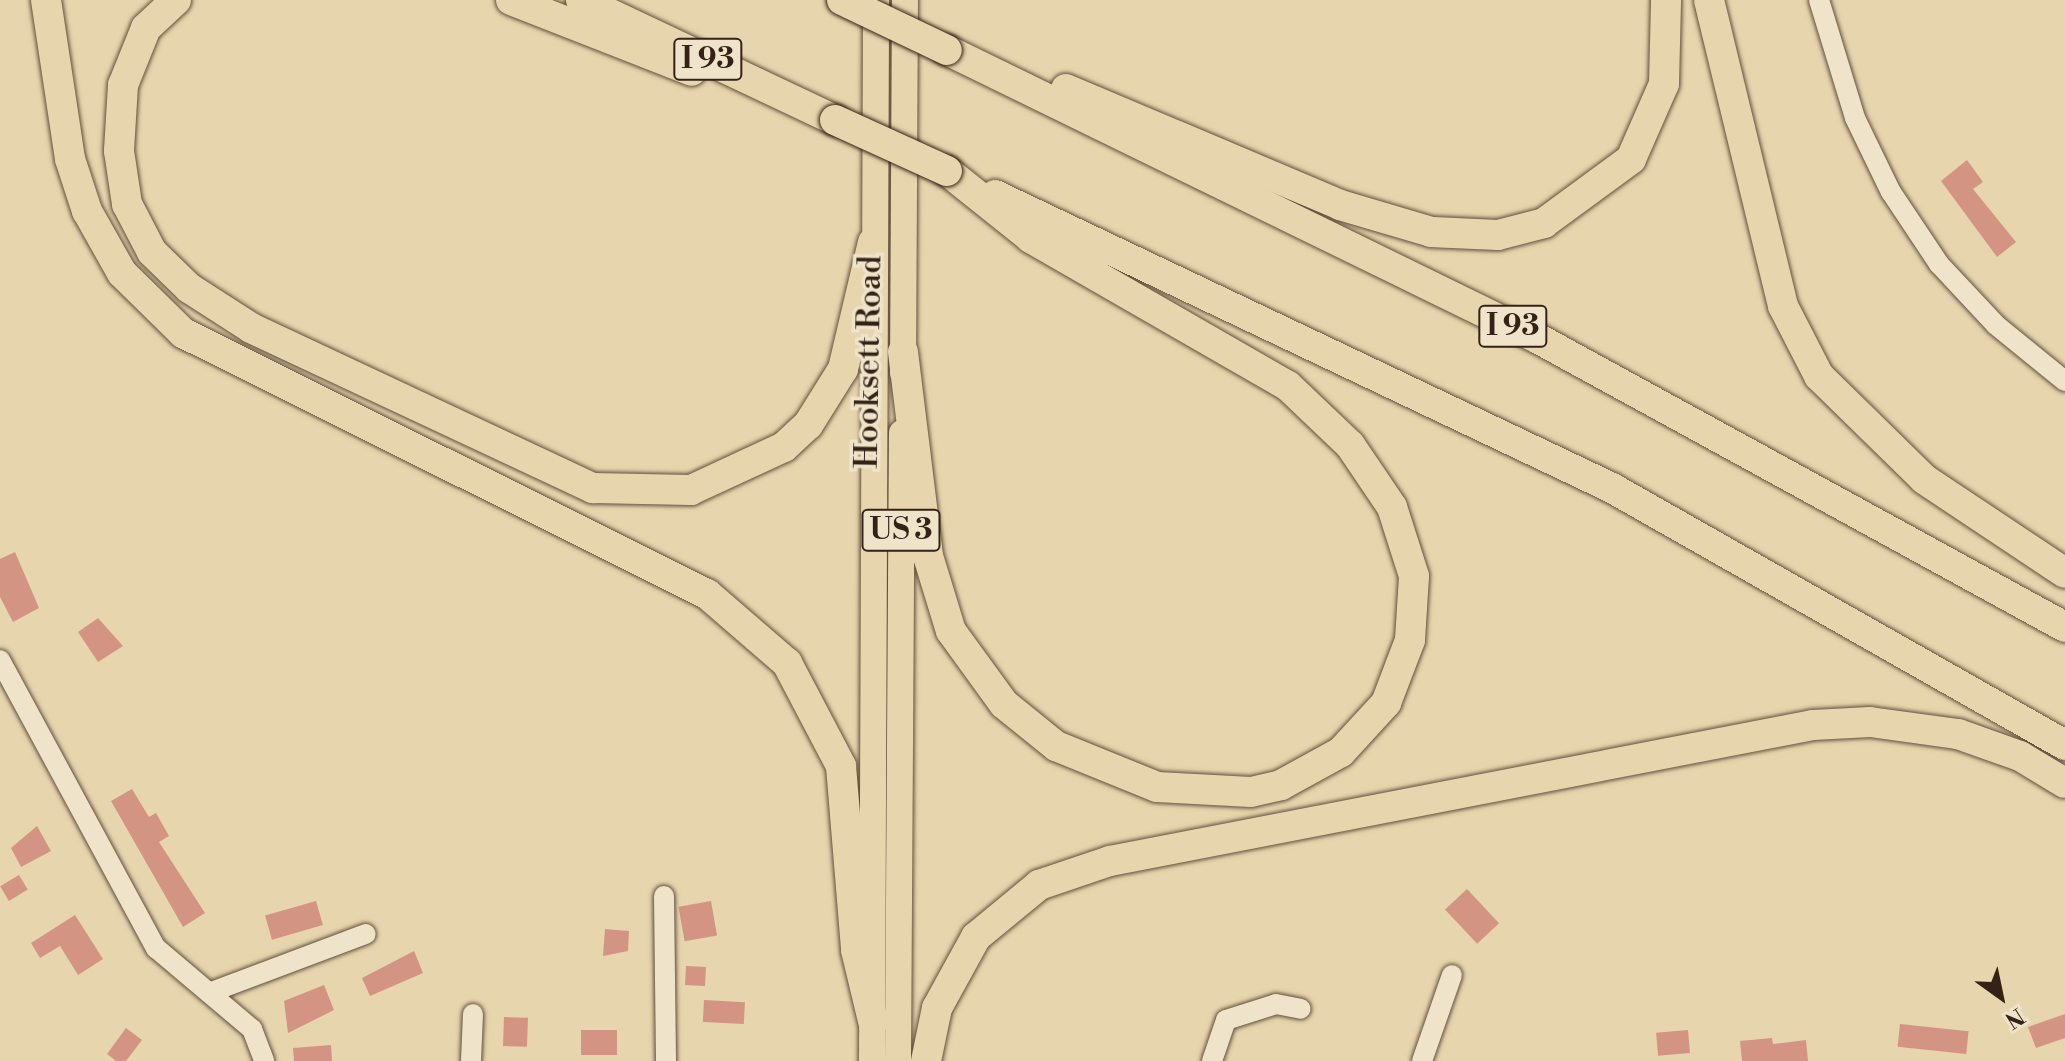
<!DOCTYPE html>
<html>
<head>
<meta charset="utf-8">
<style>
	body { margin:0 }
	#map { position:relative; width:2065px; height:1061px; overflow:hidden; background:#e7d5ad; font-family:"Libre Bodoni",serif }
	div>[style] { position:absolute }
	.building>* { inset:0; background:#d49484; transform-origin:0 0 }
	.roads { filter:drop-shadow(0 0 2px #614f3d) drop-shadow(0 0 2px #614f3d) }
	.minor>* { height:20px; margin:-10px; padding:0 10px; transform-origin:10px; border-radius:10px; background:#efe4ca }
	.major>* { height:26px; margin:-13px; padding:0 13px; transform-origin:13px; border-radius:13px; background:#e7d5ad }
	.highway>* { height:30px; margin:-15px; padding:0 15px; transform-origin:15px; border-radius:15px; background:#e7d5ad }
	.bridges { filter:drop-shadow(0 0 2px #342218) drop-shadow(0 0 2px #342218) }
	.highway-bridge>* { height:30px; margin:-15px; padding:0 15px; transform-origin:15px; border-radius:15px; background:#e7d5ad }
	span { translate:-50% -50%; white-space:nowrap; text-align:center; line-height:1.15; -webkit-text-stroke:7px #efe4ca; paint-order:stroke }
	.shield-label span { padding:2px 6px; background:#efe4ca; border:2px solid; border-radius:6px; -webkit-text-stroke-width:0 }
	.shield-label { font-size:30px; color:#342218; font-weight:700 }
	.street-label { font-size:32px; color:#342218 }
	.north { position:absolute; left:1961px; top:957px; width:80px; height:80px; -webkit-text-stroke:6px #efe4ca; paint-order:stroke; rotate:147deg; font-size:22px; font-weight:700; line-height:32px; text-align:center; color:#342218 }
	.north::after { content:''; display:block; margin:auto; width:28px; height:36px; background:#342218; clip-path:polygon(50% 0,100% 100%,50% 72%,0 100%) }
</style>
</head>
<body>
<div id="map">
	<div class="building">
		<div style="clip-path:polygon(1967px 160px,1983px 182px,1973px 189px,2016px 242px,1997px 257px,1941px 181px)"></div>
		<div style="clip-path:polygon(15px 552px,39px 608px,13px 622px,0 597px,0 559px)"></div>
		<div style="clip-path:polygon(98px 618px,123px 646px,98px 662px,78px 632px)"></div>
		<div style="clip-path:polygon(132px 789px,149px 817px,156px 813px,169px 836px,159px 842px,205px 913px,183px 927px,111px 801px)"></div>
		<div style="clip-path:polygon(37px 826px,51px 851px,21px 867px,11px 848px)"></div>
		<div style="left:19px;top:875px;width:17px;height:22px;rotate:59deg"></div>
		<div style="left:1467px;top:889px;width:47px;height:30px;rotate:47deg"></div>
		<div style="left:316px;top:901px;width:25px;height:53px;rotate:74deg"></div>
		<div style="left:711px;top:901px;width:35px;height:33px;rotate:80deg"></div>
		<div style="clip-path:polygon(75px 915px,103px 959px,78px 975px,60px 946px,40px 958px,31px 943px)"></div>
		<div style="clip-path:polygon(605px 929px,629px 931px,628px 951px,603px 956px)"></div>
		<div style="clip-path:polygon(414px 951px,423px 973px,370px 996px,362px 978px)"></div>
		<div style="left:686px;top:966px;width:20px;height:19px;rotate:3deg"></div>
		<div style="clip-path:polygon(324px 985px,334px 1010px,288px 1033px,284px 1001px)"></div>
		<div style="left:704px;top:1000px;width:41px;height:22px;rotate:3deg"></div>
		<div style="clip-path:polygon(2065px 1014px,2065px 1038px,2036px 1048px,2028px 1027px)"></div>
		<div style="left:504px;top:1017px;width:24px;height:29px;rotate:2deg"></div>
		<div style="left:1900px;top:1024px;width:69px;height:23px;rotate:6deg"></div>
		<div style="clip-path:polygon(126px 1028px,142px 1040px,126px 1061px,116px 1061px,107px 1054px)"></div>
		<div style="left:581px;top:1030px;width:36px;height:25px"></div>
		<div style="left:1688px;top:1030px;width:23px;height:32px;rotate:85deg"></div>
		<div style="clip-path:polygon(1772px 1038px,1773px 1044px,1806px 1040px,1808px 1061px,1742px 1061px,1740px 1041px)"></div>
		<div style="clip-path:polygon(331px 1045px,332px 1061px,294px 1061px,293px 1048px)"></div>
	</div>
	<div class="roads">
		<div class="minor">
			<div style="left:1819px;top:0;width:123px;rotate:73deg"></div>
			<div style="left:1855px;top:118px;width:82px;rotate:64.1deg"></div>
			<div style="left:1891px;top:192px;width:87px;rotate:56.3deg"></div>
			<div style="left:1939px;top:264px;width:83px;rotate:46.9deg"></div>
			<div style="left:1996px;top:325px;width:89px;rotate:39.1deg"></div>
			<div style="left:0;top:660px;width:328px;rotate:61.6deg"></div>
			<div style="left:156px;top:948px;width:126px;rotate:40.2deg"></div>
			<div style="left:252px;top:1029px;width:34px;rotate:69deg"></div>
			<div style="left:664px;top:896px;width:165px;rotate:89.3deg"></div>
			<div style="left:214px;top:991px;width:162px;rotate:-20.6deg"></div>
			<div style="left:471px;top:1061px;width:47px;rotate:-87.6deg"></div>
			<div style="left:1212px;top:1061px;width:43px;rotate:-71.1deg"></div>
			<div style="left:1226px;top:1020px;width:52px;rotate:-17.7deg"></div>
			<div style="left:1276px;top:1004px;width:25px;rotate:11deg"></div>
			<div style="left:1422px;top:1061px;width:91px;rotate:-70.8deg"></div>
		</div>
		<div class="major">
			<div style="left:903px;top:373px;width:373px;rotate:-89.7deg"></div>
			<div style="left:872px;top:1061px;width:1061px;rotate:-89.78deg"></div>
			<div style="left:898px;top:1061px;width:628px;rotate:-89.64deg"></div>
		</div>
		<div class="highway">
			<div style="left:46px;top:0;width:161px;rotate:81.4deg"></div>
			<div style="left:70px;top:159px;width:55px;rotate:71.9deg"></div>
			<div style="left:87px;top:211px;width:71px;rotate:60.6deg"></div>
			<div style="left:122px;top:273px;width:86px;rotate:44.5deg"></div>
			<div style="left:183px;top:333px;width:585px;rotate:26.48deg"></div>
			<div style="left:707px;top:594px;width:106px;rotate:40.8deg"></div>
			<div style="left:787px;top:663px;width:116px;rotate:62.3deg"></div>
			<div style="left:841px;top:766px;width:185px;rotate:85.3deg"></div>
			<div style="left:856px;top:950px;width:73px;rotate:76.5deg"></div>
			<div style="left:176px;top:0;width:41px;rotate:137deg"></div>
			<div style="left:146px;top:28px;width:61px;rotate:112deg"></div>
			<div style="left:123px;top:85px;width:66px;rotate:93.5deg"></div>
			<div style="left:119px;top:151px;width:54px;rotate:81.4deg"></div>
			<div style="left:127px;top:204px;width:54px;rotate:62.5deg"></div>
			<div style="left:152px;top:252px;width:52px;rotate:44.2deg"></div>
			<div style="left:189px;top:288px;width:74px;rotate:32.8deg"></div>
			<div style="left:251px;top:328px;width:378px;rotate:25.1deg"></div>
			<div style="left:593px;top:488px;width:98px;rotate:1.2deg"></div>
			<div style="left:691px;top:490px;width:102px;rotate:-24.8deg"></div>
			<div style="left:784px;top:447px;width:33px;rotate:-43deg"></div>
			<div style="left:808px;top:425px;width:66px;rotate:-58deg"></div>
			<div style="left:843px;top:369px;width:130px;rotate:-76.7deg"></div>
			<div style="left:511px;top:0;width:194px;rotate:21.4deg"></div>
			<div style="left:581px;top:0;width:281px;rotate:25.3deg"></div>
			<div style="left:1709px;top:0;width:315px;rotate:76.4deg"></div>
			<div style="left:1783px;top:306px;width:79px;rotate:62.8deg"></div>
			<div style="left:1819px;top:376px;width:147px;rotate:44.4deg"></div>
			<div style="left:1924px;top:479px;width:169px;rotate:33.7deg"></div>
			<div style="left:947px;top:50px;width:657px;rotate:26.02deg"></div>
			<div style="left:1537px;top:338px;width:602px;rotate:28.69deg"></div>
			<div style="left:1066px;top:89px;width:298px;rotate:22.9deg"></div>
			<div style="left:1340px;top:205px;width:95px;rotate:16.5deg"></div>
			<div style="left:1431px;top:232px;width:67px;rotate:2.6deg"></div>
			<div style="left:1498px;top:235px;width:48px;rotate:-14.6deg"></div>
			<div style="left:1544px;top:223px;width:108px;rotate:-36.3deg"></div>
			<div style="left:1631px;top:159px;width:82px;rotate:-66.3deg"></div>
			<div style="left:1664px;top:84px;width:84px;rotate:-88.6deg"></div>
			<div style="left:995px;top:195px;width:683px;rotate:25.4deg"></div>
			<div style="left:1612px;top:488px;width:521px;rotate:29.57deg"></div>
			<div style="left:903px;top:352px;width:206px;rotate:83deg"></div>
			<div style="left:928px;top:556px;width:78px;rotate:73deg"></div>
			<div style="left:951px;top:631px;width:90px;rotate:54deg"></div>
			<div style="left:1004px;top:704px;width:67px;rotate:38.9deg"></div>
			<div style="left:1056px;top:746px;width:109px;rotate:22.1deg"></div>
			<div style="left:1157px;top:787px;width:94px;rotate:3deg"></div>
			<div style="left:1251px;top:792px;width:31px;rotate:-13deg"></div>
			<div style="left:1281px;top:785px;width:68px;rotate:-28.8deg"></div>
			<div style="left:1341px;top:752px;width:67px;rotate:-47.4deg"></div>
			<div style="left:1386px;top:703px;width:67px;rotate:-69.1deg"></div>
			<div style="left:1410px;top:640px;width:64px;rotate:-86.4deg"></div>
			<div style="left:1414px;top:576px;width:72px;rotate:-107.7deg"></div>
			<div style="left:1392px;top:507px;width:75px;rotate:-124.1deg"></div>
			<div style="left:1350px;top:445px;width:86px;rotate:-136.4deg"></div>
			<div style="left:1288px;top:386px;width:297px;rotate:-150.1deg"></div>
			<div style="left:1031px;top:238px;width:107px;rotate:-141.4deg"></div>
			<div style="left:926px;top:1061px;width:54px;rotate:-78.3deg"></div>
			<div style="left:937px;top:1008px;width:81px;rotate:-61.2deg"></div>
			<div style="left:976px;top:937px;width:82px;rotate:-39.5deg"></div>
			<div style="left:1039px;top:885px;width:75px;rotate:-18.7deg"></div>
			<div style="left:1110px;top:861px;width:716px;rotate:-10.95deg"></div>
			<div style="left:1813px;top:725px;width:57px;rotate:-3deg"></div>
			<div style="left:1870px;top:722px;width:89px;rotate:7.8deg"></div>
			<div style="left:1958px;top:734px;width:66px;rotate:19.5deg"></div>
			<div style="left:2020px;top:756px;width:52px;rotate:31deg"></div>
		</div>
	</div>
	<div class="bridges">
		<div class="highway-bridge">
			<div style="left:842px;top:0;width:116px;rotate:25.5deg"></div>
			<div style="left:835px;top:120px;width:123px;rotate:24.5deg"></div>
		</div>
	</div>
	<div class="shield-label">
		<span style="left:708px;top:59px">I 93</span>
		<span style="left:1513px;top:326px">I 93</span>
		<span style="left:901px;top:530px">US 3</span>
	</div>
	<div class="street-label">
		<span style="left:869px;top:362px;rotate:-89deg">Hooksett Road</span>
	</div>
	<div class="north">N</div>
</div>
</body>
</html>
